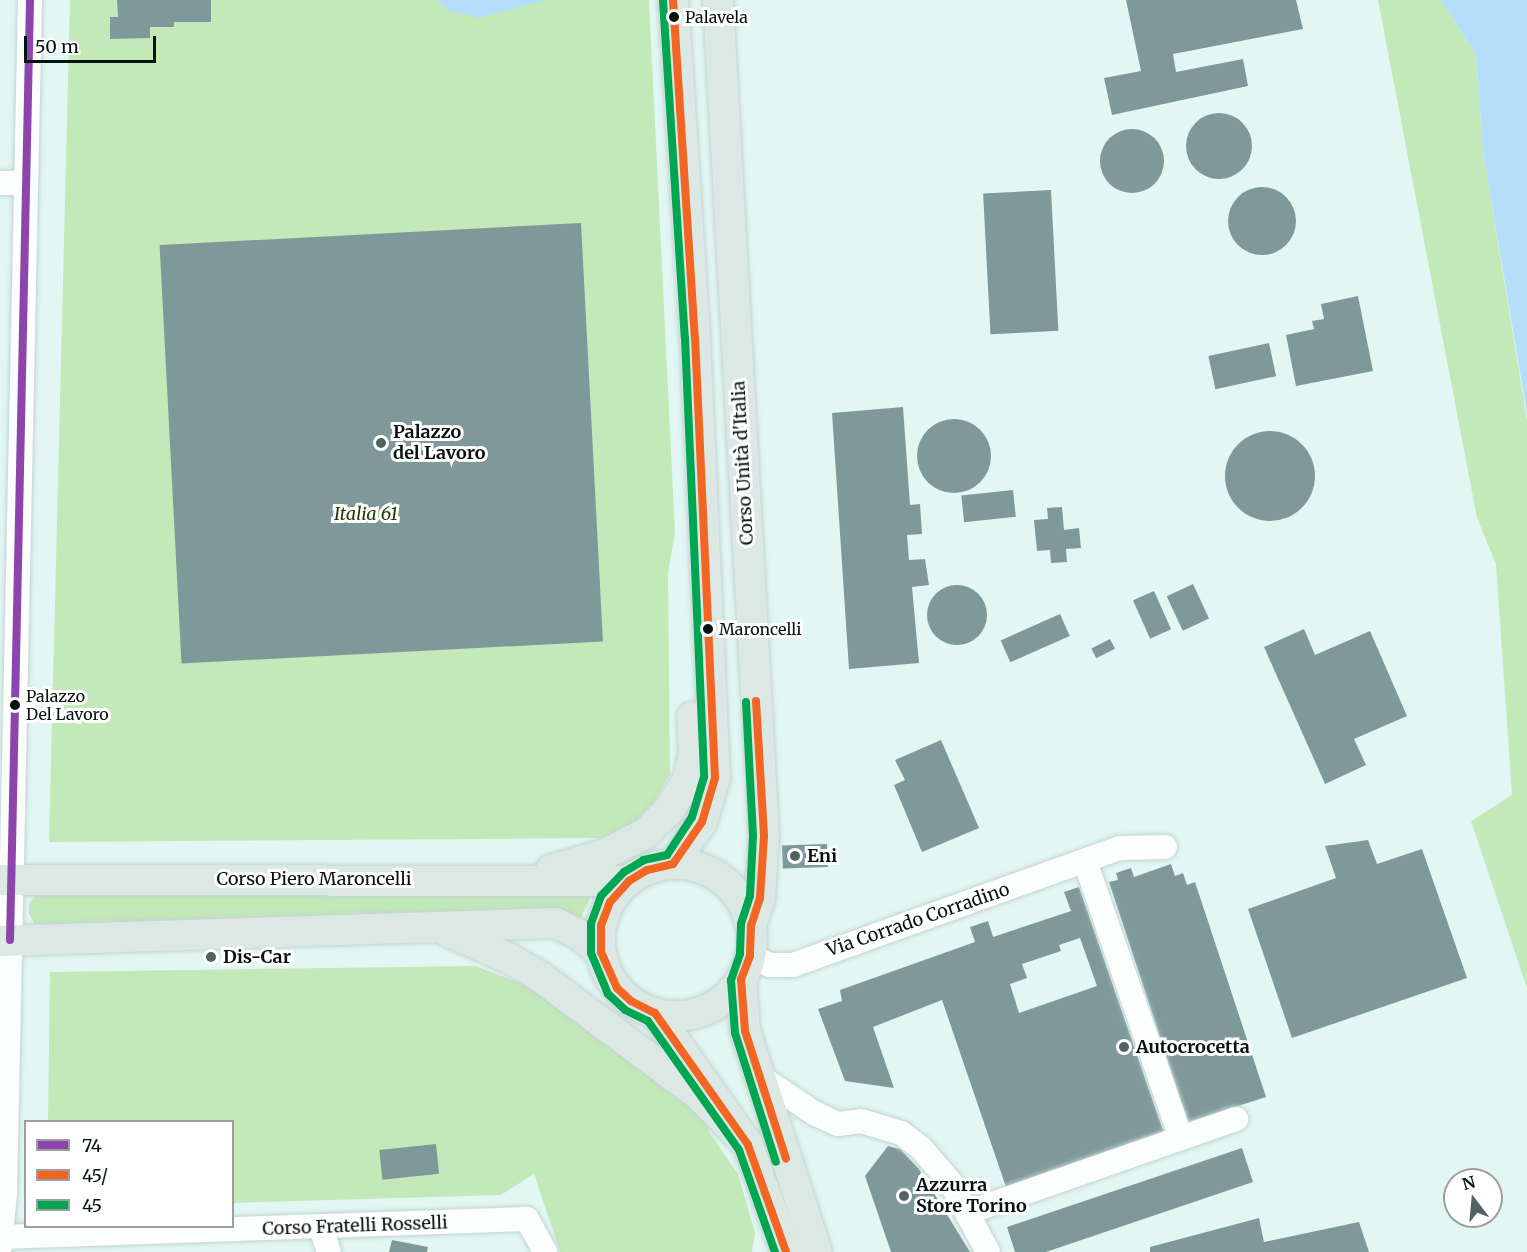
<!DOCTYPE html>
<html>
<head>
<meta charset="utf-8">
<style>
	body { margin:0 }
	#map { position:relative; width:1527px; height:1252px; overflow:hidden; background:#e2f7f4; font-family:Merriweather,serif }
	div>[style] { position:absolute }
	.green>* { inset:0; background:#c3e9b9 }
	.water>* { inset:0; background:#b4def9 }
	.building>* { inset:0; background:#7f999b; transform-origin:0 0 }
	.round { border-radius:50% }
	.roads { filter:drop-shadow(0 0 2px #c3d4d1) drop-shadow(0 0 2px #c3d4d1) }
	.minor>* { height:24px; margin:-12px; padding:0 12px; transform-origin:12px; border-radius:12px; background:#fbfefd }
	.major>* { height:30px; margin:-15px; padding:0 15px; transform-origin:15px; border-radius:15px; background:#dce8e3 }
	.major>.ring { margin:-15px; padding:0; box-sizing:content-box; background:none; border:30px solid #dce8e3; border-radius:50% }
	.bus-1>* { height:8px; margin:-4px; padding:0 4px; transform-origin:4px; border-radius:4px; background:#8e44ad }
	.bus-2>* { height:8px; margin:-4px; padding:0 4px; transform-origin:4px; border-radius:4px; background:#f26522 }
	.bus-3>* { height:8px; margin:-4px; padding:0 4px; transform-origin:4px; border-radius:4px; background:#00a651 }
	.dots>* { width:16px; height:16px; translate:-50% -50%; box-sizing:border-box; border:3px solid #fff; border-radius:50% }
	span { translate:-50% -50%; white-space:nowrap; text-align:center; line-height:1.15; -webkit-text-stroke:6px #fff; paint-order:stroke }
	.bus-label { font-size:16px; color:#051210 }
	.left { translate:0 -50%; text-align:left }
	.poi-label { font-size:18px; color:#051210; font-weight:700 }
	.street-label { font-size:18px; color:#051210 }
	.park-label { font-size:18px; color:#1d3d00; font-style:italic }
	.legend { position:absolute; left:24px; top:1120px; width:210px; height:108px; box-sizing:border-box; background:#fff; border:2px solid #9ba09f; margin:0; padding:8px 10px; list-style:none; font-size:18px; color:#051210 }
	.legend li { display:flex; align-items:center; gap:12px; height:30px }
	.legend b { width:30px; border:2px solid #9ba09f }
	.north { position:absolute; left:1443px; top:1168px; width:60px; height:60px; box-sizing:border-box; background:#fff; border:2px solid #9ba09f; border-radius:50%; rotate:344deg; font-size:16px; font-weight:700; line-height:24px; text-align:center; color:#051210 }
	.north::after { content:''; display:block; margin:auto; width:21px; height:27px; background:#526260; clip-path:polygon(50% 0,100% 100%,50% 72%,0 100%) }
	.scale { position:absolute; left:24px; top:36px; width:132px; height:27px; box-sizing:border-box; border:3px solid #051210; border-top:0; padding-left:8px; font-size:18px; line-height:21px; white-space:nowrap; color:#051210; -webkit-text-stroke:4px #fff; paint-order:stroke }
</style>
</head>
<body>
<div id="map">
	<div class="green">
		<div style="clip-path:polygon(70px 0,649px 0,675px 533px,668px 573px,670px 774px,647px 816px,603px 838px,49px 842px)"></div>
		<div style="clip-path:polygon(1378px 0,1441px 0,1476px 54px,1483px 151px,1527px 420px,1527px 988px,1471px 821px,1512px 795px,1496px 564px,1477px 518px)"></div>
		<div style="clip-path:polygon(595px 889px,578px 923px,49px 927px,35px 924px,29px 914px,29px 903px,36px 896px,49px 892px)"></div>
		<div style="clip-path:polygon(475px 966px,525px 985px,708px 1113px,709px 1132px,738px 1174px,755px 1233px,752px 1252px,560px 1252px,534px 1174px,501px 1195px,233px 1203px,232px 1122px,48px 1122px,50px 972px)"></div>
	</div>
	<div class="water">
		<div style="clip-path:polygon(436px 0,546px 0,479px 18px,451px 11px)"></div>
		<div style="clip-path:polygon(1441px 0,1527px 0,1527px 414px,1483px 151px,1476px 54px)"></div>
	</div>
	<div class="building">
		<div style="clip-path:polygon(117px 0,211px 0,211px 22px,174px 22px,174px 27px,150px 27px,150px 38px,110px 39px,110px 17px,118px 17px)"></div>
		<div style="clip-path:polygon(1126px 0,1296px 0,1303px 29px,1173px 54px,1176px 72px,1243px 59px,1248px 86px,1112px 115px,1104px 78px,1141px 71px)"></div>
		<div class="round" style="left:1186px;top:113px;width:66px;height:66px"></div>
		<div class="round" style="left:1100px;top:129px;width:64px;height:64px"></div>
		<div class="round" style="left:1228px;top:187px;width:68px;height:68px"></div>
		<div style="left:1051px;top:190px;width:141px;height:68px;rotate:87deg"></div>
		<div style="left:581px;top:223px;width:419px;height:422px;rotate:87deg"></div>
		<div style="clip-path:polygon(1358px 296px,1373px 371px,1296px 386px,1286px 335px,1314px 329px,1312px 321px,1324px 319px,1321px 304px)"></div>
		<div style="left:1269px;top:343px;width:34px;height:62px;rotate:78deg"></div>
		<div style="clip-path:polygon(903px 407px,910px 505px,920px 504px,922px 534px,907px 535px,909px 560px,925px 559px,929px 585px,912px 587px,919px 663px,849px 669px,832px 413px)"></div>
		<div class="round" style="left:917px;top:419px;width:74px;height:74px"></div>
		<div class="round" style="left:1225px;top:431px;width:90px;height:90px"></div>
		<div style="left:1013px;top:490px;width:27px;height:52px;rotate:84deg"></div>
		<div style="clip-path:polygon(1062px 507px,1064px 530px,1079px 528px,1081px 548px,1066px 549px,1067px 562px,1051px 563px,1050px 550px,1037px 551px,1034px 520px,1048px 519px,1047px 508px)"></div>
		<div style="left:1193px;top:584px;width:38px;height:29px;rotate:65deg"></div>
		<div class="round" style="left:927px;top:585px;width:60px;height:60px"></div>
		<div style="left:1154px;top:591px;width:42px;height:23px;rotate:66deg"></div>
		<div style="left:1060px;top:614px;width:24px;height:65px;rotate:66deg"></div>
		<div style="clip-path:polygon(1304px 629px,1315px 655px,1370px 631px,1407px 716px,1354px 739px,1366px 765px,1325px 784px,1264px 647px)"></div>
		<div style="left:1110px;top:639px;width:11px;height:21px;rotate:63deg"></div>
		<div style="clip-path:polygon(941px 740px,979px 828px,922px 852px,894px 785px,905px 780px,895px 760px)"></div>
		<div style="clip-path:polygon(1368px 840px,1377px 864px,1422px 849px,1467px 978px,1292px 1038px,1248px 909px,1336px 878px,1325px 846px)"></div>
		<div style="left:827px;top:844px;width:23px;height:45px;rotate:88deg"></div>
		<div style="clip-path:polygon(1171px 864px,1175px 876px,1183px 873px,1187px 885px,1195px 882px,1266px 1097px,1188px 1122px,1109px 882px,1118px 880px,1116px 873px,1131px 868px,1134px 877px)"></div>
		<div style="clip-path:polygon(evenodd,1079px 887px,1164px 1133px,1006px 1187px,942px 1000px,873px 1027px,894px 1088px,845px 1081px,818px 1009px,842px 1001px,840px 990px,975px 942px,970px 927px,988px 921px,993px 937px,1071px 911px,1064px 892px,1079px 887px,1080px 938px,1097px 986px,1019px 1013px,1010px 984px,1027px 978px,1022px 964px,1061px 951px,1059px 945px,1080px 938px)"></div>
		<div style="left:436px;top:1144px;width:30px;height:57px;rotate:84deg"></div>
		<div style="clip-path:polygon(888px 1146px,900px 1149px,919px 1169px,970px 1252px,891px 1252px,865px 1176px)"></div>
		<div style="clip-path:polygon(1242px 1148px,1253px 1182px,1046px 1252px,1015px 1252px,1007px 1227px)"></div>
		<div style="clip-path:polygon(1259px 1218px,1264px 1242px,1359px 1222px,1369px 1252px,1150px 1252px,1150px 1247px)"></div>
		<div style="clip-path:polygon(392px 1240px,428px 1247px,427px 1252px,389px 1252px)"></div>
	</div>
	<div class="roads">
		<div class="minor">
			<div style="left:0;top:183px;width:26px"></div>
			<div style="left:1085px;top:861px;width:293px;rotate:70.9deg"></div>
			<div style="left:750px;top:956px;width:22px;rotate:24deg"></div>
			<div style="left:770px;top:965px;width:23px"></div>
			<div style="left:793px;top:965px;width:347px;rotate:-19.7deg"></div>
			<div style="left:1120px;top:848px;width:45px;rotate:-1.3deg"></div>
			<div style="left:759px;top:1076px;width:66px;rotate:33.9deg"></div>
			<div style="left:814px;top:1113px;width:26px;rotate:25deg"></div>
			<div style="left:838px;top:1124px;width:23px;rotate:-7deg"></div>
			<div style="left:861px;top:1121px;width:42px;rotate:16.7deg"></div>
			<div style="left:901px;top:1133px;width:25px;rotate:37deg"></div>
			<div style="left:921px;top:1148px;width:46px;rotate:49.4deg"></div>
			<div style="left:951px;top:1183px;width:78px;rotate:61.8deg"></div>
			<div style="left:969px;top:1212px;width:283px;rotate:-19.2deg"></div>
			<div style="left:321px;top:1228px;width:25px;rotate:72deg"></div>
			<div style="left:0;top:1237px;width:527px;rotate:-1.96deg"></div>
			<div style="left:527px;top:1219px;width:38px;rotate:61deg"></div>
			<div style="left:0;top:1246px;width:53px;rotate:-84.6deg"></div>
			<div style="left:5px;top:1193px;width:1193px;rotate:-88.8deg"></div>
		</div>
		<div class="major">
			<div style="left:718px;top:0;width:837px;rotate:86.85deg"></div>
			<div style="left:764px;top:836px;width:62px;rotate:93.7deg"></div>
			<div style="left:760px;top:898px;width:28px;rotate:108deg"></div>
			<div style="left:673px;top:864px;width:51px;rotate:-55.4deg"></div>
			<div style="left:702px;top:822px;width:46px;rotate:-73.5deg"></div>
			<div style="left:715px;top:778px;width:441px;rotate:-92.6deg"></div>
			<div style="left:695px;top:337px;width:338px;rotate:-93.7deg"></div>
			<div class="ring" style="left:600px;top:864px;width:122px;height:122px"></div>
			<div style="left:551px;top:870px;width:56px;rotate:-16.5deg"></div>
			<div style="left:605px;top:854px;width:46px;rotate:-27.1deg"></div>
			<div style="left:646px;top:833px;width:34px;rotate:-45deg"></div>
			<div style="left:670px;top:809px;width:35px;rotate:-59deg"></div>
			<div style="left:688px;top:779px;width:26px;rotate:-77deg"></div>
			<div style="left:694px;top:754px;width:37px;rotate:-93deg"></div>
			<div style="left:0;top:880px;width:629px;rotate:0.09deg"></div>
			<div style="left:447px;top:931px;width:67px;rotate:23.9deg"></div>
			<div style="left:508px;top:958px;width:39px;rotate:30deg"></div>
			<div style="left:542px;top:978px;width:196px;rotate:36.7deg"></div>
			<div style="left:699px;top:1095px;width:70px;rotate:45.6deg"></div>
			<div style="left:0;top:941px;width:556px;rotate:-1.85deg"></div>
			<div style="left:556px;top:923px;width:27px;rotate:27deg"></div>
			<div style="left:580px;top:935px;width:27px;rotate:39deg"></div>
			<div style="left:741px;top:979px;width:52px;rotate:85.6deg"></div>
			<div style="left:745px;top:1031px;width:232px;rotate:72deg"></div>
			<div style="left:655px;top:1013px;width:161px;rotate:54.8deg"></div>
			<div style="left:748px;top:1145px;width:114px;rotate:70.4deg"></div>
		</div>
	</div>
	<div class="bus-1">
		<div style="left:10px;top:940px;width:940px;rotate:-88.78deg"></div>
	</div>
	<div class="bus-2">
		<div style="left:673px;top:0;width:338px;rotate:86.3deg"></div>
		<div style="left:695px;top:337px;width:441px;rotate:87.4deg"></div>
		<div style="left:715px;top:778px;width:46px;rotate:106.5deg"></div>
		<div style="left:702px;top:822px;width:51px;rotate:124.6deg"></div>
		<div style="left:673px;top:864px;width:27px;rotate:167deg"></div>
		<div style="left:647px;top:870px;width:21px;rotate:149deg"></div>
		<div style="left:629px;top:881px;width:28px;rotate:132deg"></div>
		<div style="left:610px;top:902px;width:25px;rotate:111deg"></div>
		<div style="left:601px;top:925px;width:27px;rotate:90deg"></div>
		<div style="left:601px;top:952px;width:39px;rotate:66deg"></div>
		<div style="left:617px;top:988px;width:19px;rotate:43deg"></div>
		<div style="left:631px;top:1001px;width:27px;rotate:27deg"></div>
		<div style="left:655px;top:1013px;width:161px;rotate:54.8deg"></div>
		<div style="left:748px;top:1145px;width:114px;rotate:70.4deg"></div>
		<div style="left:756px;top:701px;width:135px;rotate:86.6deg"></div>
		<div style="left:764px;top:836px;width:62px;rotate:93.7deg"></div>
		<div style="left:760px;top:898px;width:28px;rotate:108deg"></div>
		<div style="left:751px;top:925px;width:31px;rotate:92deg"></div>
		<div style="left:750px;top:956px;width:25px;rotate:111deg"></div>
		<div style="left:741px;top:979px;width:52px;rotate:85.6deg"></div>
		<div style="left:745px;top:1031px;width:134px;rotate:72.2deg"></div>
	</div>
	<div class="bus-3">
		<div style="left:663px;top:1px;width:338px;rotate:86.3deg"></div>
		<div style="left:685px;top:338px;width:439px;rotate:87.5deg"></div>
		<div style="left:704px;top:777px;width:42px;rotate:106.7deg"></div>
		<div style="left:692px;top:817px;width:45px;rotate:123.3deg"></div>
		<div style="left:667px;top:855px;width:24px;rotate:168deg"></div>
		<div style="left:644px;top:860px;width:23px;rotate:149deg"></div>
		<div style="left:624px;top:872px;width:33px;rotate:134deg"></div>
		<div style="left:601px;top:896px;width:29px;rotate:110deg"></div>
		<div style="left:591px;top:923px;width:30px;rotate:90deg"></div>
		<div style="left:591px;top:953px;width:44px;rotate:67.5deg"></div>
		<div style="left:608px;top:994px;width:23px;rotate:43deg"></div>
		<div style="left:625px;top:1010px;width:25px;rotate:26deg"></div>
		<div style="left:648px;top:1021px;width:158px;rotate:54.8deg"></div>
		<div style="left:739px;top:1150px;width:108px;rotate:70.6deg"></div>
		<div style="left:746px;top:702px;width:134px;rotate:87deg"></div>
		<div style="left:753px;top:836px;width:60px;rotate:92.9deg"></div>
		<div style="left:750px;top:896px;width:29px;rotate:108deg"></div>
		<div style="left:741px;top:924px;width:30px;rotate:92deg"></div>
		<div style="left:740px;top:954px;width:28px;rotate:109deg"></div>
		<div style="left:731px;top:980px;width:53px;rotate:85.7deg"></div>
		<div style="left:735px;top:1033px;width:135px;rotate:72.4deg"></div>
	</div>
	<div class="dots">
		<div style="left:674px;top:17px;background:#051210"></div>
		<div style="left:381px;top:443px;background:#526260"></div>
		<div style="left:708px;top:629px;background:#051210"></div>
		<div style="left:15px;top:705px;background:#051210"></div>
		<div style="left:795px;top:856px;background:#526260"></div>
		<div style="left:211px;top:957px;background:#526260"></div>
		<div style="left:1124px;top:1047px;background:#526260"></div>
		<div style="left:904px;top:1196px;background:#526260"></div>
	</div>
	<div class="bus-label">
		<span class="left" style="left:685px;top:17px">Palavela</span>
		<span class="left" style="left:719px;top:629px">Maroncelli</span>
		<span class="left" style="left:26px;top:705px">Palazzo<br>Del Lavoro</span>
	</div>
	<div class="poi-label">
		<span class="left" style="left:393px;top:443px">Palazzo<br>del Lavoro</span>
		<span class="left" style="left:807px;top:856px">Eni</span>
		<span class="left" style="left:223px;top:957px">Dis-Car</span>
		<span class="left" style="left:1136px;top:1047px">Autocrocetta</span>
		<span class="left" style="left:916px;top:1196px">Azzurra<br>Store Torino</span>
	</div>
	<div class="street-label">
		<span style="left:743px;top:463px;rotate:-93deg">Corso Unità d'Italia</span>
		<span style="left:314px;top:879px">Corso Piero Maroncelli</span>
		<span style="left:918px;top:920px;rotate:-19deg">Via Corrado Corradino</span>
		<span style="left:355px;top:1226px;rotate:-2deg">Corso Fratelli Rosselli</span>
	</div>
	<div class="park-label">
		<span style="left:366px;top:514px">Italia 61</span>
	</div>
	<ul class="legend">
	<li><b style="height:8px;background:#8e44ad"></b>74</li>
	<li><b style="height:8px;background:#f26522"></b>45/</li>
	<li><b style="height:8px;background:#00a651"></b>45</li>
	</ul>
	<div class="north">N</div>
	<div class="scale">50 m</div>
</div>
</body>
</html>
